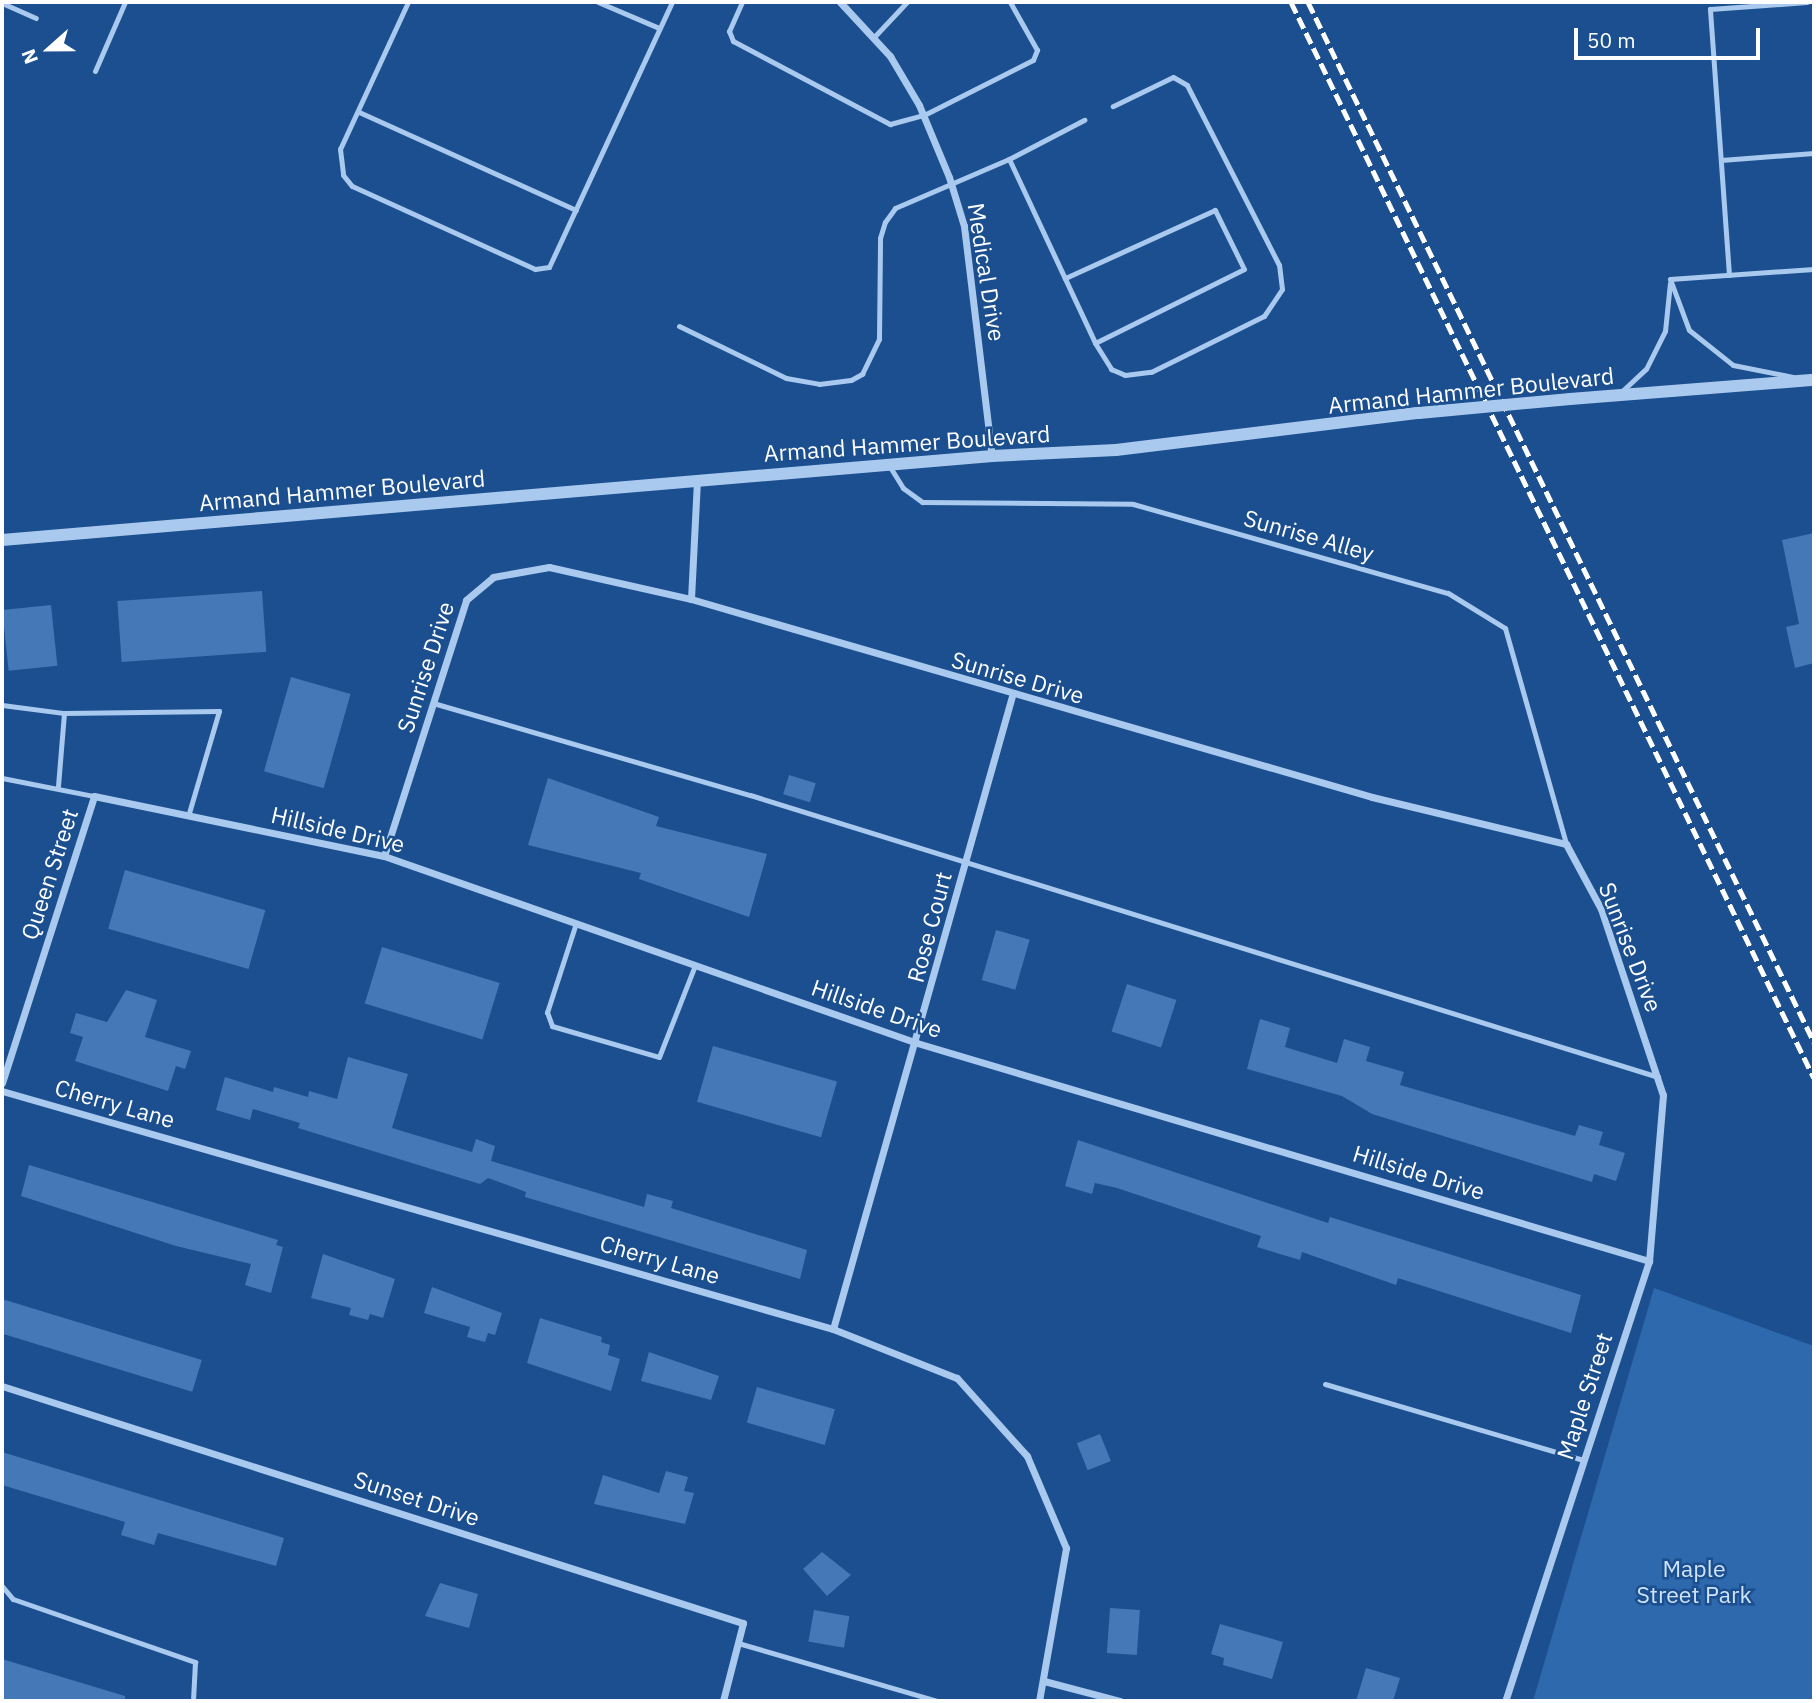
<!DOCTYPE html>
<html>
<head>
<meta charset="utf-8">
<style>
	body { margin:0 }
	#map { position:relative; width:1816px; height:1703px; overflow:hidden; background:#1b4f8f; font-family:"IBM Plex Sans",sans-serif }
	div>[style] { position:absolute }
	.green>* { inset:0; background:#2e69ad }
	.building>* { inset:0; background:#4478b7; transform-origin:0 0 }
	.service>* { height:5px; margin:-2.5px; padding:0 2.5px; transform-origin:2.5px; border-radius:2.5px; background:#a9c9ee }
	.minor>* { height:7px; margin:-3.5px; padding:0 3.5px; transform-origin:3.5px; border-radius:3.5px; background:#a9c9ee }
	.tertiary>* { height:12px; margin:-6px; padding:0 6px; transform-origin:6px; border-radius:6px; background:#a9c9ee }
	.rail>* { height:5px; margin-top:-2.5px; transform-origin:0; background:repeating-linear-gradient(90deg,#fff 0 12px,transparent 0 17px) }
	.tertiary-bridge>* { height:12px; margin:-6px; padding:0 6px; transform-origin:6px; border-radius:6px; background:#a9c9ee }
	span { translate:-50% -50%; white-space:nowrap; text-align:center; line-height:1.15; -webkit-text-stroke:5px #1b4f8f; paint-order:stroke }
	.street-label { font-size:23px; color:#fff }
	.park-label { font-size:23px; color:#cfe3fa }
	.frame { position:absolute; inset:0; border:4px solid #fff; pointer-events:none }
	.north { position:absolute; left:14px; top:14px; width:70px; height:70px; -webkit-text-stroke:5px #1b4f8f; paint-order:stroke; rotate:249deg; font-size:19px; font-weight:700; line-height:28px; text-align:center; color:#fff }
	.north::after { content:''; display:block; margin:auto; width:24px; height:32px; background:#fff; clip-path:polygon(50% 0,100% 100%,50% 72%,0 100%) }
	.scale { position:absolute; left:1574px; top:28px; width:186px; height:32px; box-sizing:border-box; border:4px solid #fff; border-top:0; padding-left:9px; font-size:21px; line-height:24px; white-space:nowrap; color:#fff; -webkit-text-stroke:5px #1b4f8f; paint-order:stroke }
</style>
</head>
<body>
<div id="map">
	<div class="green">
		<div style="clip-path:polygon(1654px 1288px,1814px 1346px,1814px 1701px,1533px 1701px)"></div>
	</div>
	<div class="building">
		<div style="clip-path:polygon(1814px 533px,1814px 663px,1795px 668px,1786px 627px,1799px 624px,1782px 540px)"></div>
		<div style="left:262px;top:591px;width:61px;height:145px;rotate:86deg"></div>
		<div style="left:51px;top:605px;width:61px;height:49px;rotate:84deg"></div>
		<div style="left:291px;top:677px;width:62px;height:98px;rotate:16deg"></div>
		<div style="left:789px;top:775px;width:28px;height:20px;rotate:17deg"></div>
		<div style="clip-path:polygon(548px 778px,659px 817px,656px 826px,767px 854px,749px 917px,639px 879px,641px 873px,528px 845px)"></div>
		<div style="left:125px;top:870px;width:146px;height:61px;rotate:16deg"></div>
		<div style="left:996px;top:930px;width:35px;height:52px;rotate:16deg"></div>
		<div style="left:382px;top:947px;width:123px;height:59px;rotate:17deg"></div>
		<div style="left:1127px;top:984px;width:52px;height:50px;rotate:18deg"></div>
		<div style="clip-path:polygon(126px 990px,157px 1000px,145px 1037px,191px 1051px,185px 1069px,176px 1066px,168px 1091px,75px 1061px,83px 1037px,70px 1033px,76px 1013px,107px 1022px)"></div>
		<div style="clip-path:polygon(1260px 1019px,1290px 1028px,1285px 1047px,1337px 1063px,1344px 1039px,1370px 1047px,1366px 1061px,1404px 1072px,1400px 1085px,1575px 1136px,1579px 1125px,1603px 1132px,1599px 1145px,1625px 1153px,1616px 1181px,1594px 1174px,1592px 1182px,1372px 1114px,1342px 1096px,1247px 1069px)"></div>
		<div style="left:713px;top:1046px;width:129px;height:58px;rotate:16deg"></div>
		<div style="clip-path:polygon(348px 1057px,408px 1074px,392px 1128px,472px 1152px,476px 1139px,495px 1146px,491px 1161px,644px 1207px,647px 1194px,673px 1201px,671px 1208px,807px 1250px,800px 1279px,525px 1197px,526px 1192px,488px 1178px,480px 1184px,298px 1128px,300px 1123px,253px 1109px,250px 1120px,216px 1110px,225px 1077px,273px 1092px,274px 1087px,308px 1097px,309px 1091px,337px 1099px)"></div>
		<div style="clip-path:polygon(1078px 1140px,1328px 1223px,1330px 1217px,1581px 1295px,1571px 1333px,1398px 1278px,1396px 1285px,1302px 1252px,1300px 1260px,1257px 1247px,1261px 1236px,1117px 1188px,1095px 1183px,1092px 1194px,1065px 1186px)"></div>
		<div style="clip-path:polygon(29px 1165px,278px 1240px,276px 1245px,283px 1247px,271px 1293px,245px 1285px,251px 1264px,176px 1246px,21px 1196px)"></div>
		<div style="clip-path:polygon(323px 1254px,395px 1279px,383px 1318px,370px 1314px,368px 1320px,349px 1315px,351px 1308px,311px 1298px)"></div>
		<div style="clip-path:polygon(432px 1287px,502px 1313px,495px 1335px,488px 1333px,485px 1342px,467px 1337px,470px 1327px,424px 1313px)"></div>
		<div style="left:2px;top:1299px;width:209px;height:33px;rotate:17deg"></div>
		<div style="clip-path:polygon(540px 1318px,602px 1337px,601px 1342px,610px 1345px,608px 1355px,620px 1359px,611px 1391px,527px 1363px)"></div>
		<div style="clip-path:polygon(649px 1352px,719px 1376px,711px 1400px,641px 1381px)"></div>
		<div style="left:757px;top:1387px;width:81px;height:37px;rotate:16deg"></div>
		<div style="left:1100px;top:1434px;width:29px;height:25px;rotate:68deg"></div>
		<div style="clip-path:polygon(2px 1452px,284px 1538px,276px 1566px,158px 1533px,154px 1545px,121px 1535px,125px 1522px,2px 1485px)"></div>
		<div style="clip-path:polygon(666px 1471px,688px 1477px,684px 1491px,694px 1493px,685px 1524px,594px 1504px,603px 1475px,659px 1493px)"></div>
		<div style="clip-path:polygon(822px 1552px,851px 1575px,827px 1596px,803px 1569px)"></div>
		<div style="clip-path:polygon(440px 1583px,478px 1594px,469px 1628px,425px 1616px)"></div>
		<div style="left:1110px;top:1608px;width:30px;height:45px;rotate:4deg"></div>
		<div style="left:814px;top:1610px;width:36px;height:32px;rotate:10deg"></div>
		<div style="clip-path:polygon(1220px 1624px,1283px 1642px,1272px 1679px,1223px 1665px,1224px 1658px,1211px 1654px)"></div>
		<div style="clip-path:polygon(2px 1659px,125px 1696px,125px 1701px,2px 1701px)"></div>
		<div style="clip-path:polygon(1366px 1668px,1400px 1678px,1393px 1701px,1356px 1701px)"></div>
	</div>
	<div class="service">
		<div style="left:408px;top:2px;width:162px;rotate:114.8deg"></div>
		<div style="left:340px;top:149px;width:26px;rotate:83deg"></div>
		<div style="left:343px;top:175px;width:14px;rotate:51deg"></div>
		<div style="left:352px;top:186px;width:201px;rotate:24.4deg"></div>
		<div style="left:535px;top:269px;width:14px;rotate:-8deg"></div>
		<div style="left:549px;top:267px;width:292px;rotate:-65.1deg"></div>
		<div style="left:598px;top:2px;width:66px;rotate:23.1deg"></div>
		<div style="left:742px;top:2px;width:32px;rotate:114deg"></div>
		<div style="left:729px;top:31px;width:11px;rotate:68deg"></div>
		<div style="left:733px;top:41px;width:178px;rotate:27.9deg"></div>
		<div style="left:890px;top:124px;width:35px;rotate:-15deg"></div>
		<div style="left:924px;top:115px;width:122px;rotate:-26.8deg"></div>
		<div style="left:1033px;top:60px;width:11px;rotate:-68deg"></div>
		<div style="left:1037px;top:50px;width:55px;rotate:-119.4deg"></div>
		<div style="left:2px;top:3px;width:37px;rotate:24deg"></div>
		<div style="left:874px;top:37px;width:48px;rotate:-46.7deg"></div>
		<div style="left:95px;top:71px;width:75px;rotate:-66.5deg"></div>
		<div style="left:359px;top:112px;width:238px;rotate:24.3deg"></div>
		<div style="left:1009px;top:159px;width:85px;rotate:-27.5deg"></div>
		<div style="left:1721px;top:160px;width:93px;rotate:-4.3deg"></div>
		<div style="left:1729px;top:275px;width:267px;rotate:-94.1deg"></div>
		<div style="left:1710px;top:9px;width:97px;rotate:-4.1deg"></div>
		<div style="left:1670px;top:279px;width:54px;rotate:69.6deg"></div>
		<div style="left:1689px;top:330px;width:56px;rotate:38.5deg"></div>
		<div style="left:1733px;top:365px;width:61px;rotate:11.3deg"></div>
		<div style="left:1670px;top:279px;width:144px;rotate:-4deg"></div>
		<div style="left:679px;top:326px;width:119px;rotate:25.9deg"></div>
		<div style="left:786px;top:378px;width:34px;rotate:10deg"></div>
		<div style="left:819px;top:384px;width:32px;rotate:-7deg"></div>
		<div style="left:851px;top:380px;width:13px;rotate:-29deg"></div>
		<div style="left:862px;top:374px;width:39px;rotate:-64deg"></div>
		<div style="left:879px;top:339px;width:101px;rotate:-89.4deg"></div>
		<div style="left:880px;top:238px;width:17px;rotate:-73deg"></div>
		<div style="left:885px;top:222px;width:17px;rotate:-54deg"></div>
		<div style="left:895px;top:208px;width:124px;rotate:-23.3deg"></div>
		<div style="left:1009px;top:159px;width:203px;rotate:64.9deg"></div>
		<div style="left:1095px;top:343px;width:166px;rotate:-26.4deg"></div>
		<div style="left:1244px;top:269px;width:66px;rotate:-116.2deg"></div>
		<div style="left:1215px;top:210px;width:165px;rotate:155.6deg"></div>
		<div style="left:1095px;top:343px;width:31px;rotate:58deg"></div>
		<div style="left:1111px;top:369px;width:15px;rotate:23deg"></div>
		<div style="left:1125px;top:375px;width:26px;rotate:-7deg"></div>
		<div style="left:1151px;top:372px;width:126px;rotate:-26.4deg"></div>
		<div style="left:1264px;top:316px;width:32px;rotate:-56deg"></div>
		<div style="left:1282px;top:289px;width:24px;rotate:-97deg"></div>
		<div style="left:1279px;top:265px;width:202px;rotate:-117.1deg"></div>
		<div style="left:1187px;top:85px;width:16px;rotate:-150deg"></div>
		<div style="left:1173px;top:77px;width:67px;rotate:154.2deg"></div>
		<div style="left:1620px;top:393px;width:35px;rotate:-43deg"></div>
		<div style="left:1646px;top:369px;width:42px;rotate:-63.4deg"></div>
		<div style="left:1665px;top:331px;width:48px;rotate:-84.1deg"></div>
		<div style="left:890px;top:467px;width:25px;rotate:58deg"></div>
		<div style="left:903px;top:488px;width:24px;rotate:36deg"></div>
		<div style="left:922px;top:502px;width:211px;rotate:0.5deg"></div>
		<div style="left:1133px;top:504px;width:327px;rotate:15.8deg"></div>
		<div style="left:1448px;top:593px;width:67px;rotate:31.6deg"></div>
		<div style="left:1505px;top:628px;width:224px;rotate:74.2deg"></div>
		<div style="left:433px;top:703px;width:330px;rotate:16.2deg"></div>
		<div style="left:750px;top:795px;width:951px;rotate:17.25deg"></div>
		<div style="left:2px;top:705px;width:63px;rotate:7.4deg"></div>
		<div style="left:64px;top:713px;width:155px;rotate:-0.7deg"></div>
		<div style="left:219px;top:711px;width:109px;rotate:106.4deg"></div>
		<div style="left:2px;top:778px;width:94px;rotate:11.1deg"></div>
		<div style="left:58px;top:786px;width:73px;rotate:-85.3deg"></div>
		<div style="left:576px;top:923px;width:94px;rotate:108deg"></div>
		<div style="left:547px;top:1012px;width:15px;rotate:70deg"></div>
		<div style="left:552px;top:1026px;width:111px;rotate:16.2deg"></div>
		<div style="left:659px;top:1057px;width:99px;rotate:-68.6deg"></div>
		<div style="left:1325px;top:1384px;width:270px;rotate:16.4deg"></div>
		<div style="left:2px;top:1586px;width:17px;rotate:50deg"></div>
		<div style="left:13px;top:1599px;width:193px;rotate:19.1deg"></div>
		<div style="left:195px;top:1662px;width:39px;rotate:93deg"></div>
		<div style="left:738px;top:1643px;width:208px;rotate:16.2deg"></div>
	</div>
	<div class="minor">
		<div style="left:840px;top:2px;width:74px;rotate:47.2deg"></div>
		<div style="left:890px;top:56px;width:57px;rotate:59.4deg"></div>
		<div style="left:919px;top:105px;width:78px;rotate:67.4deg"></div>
		<div style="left:949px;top:177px;width:51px;rotate:73deg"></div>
		<div style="left:964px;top:226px;width:232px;rotate:83.1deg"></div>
		<div style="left:691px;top:599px;width:118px;rotate:-87.1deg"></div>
		<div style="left:384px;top:856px;width:269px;rotate:-72.2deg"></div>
		<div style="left:466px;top:600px;width:35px;rotate:-40deg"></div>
		<div style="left:493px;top:577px;width:57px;rotate:-10.1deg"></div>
		<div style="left:549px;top:567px;width:146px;rotate:12.7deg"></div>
		<div style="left:691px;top:599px;width:709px;rotate:16.21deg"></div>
		<div style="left:1372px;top:797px;width:200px;rotate:13.6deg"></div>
		<div style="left:1566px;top:844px;width:74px;rotate:61.7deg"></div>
		<div style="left:1601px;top:909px;width:196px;rotate:71.6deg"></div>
		<div style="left:1663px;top:1095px;width:167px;rotate:94.8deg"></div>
		<div style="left:1649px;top:1261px;width:463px;rotate:108.1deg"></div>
		<div style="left:2px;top:1083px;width:301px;rotate:-72.2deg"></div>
		<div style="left:94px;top:796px;width:296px;rotate:11.7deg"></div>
		<div style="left:384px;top:856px;width:565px;rotate:19.33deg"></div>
		<div style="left:917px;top:1043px;width:764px;rotate:16.58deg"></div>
		<div style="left:2px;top:1091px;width:864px;rotate:15.98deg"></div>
		<div style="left:833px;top:1329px;width:133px;rotate:21.6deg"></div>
		<div style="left:957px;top:1378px;width:105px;rotate:48.1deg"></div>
		<div style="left:1027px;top:1456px;width:100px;rotate:67deg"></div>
		<div style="left:1066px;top:1548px;width:155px;rotate:100deg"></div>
		<div style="left:833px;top:1329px;width:658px;rotate:-74.21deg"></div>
		<div style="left:2px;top:1386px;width:778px;rotate:17.74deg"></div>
		<div style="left:743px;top:1623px;width:81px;rotate:104.4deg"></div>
		<div style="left:1044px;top:1681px;width:79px;rotate:14.7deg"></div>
	</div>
	<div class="tertiary">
		<div style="left:1570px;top:399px;width:245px;rotate:-4.5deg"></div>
		<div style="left:2px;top:540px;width:994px;rotate:-4.85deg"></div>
		<div style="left:992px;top:456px;width:124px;rotate:-2.8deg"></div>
		<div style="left:1116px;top:450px;width:305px;rotate:-7deg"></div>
	</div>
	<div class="rail">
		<div style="left:1291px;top:2px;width:1196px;rotate:64.08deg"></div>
		<div style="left:1308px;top:2px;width:1157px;rotate:64.06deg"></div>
	</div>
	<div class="tertiary-bridge">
		<div style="left:1419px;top:413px;width:152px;rotate:-5.3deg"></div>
	</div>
	<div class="street-label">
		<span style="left:987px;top:272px;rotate:81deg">Medical Drive</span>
		<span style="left:1471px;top:390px;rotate:-6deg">Armand Hammer Boulevard</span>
		<span style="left:907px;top:443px;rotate:-4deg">Armand Hammer Boulevard</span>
		<span style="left:342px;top:490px;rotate:-5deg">Armand Hammer Boulevard</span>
		<span style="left:1309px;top:535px;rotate:16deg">Sunrise Alley</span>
		<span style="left:425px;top:667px;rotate:-72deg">Sunrise Drive</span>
		<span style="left:1018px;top:677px;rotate:16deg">Sunrise Drive</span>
		<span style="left:338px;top:829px;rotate:13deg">Hillside Drive</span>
		<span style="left:49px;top:874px;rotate:-72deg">Queen Street</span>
		<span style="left:929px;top:927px;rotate:-75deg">Rose Court</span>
		<span style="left:1631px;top:947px;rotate:69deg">Sunrise Drive</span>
		<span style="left:877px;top:1008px;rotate:19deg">Hillside Drive</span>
		<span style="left:115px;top:1103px;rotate:16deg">Cherry Lane</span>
		<span style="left:1419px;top:1172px;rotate:17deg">Hillside Drive</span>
		<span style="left:660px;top:1259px;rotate:16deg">Cherry Lane</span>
		<span style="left:1584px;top:1396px;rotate:-72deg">Maple Street</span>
		<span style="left:417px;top:1498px;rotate:18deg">Sunset Drive</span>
	</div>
	<div class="park-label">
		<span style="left:1694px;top:1581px">Maple<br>Street Park</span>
	</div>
	<div class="frame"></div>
	<div class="north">N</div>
	<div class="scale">50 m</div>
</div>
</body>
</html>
